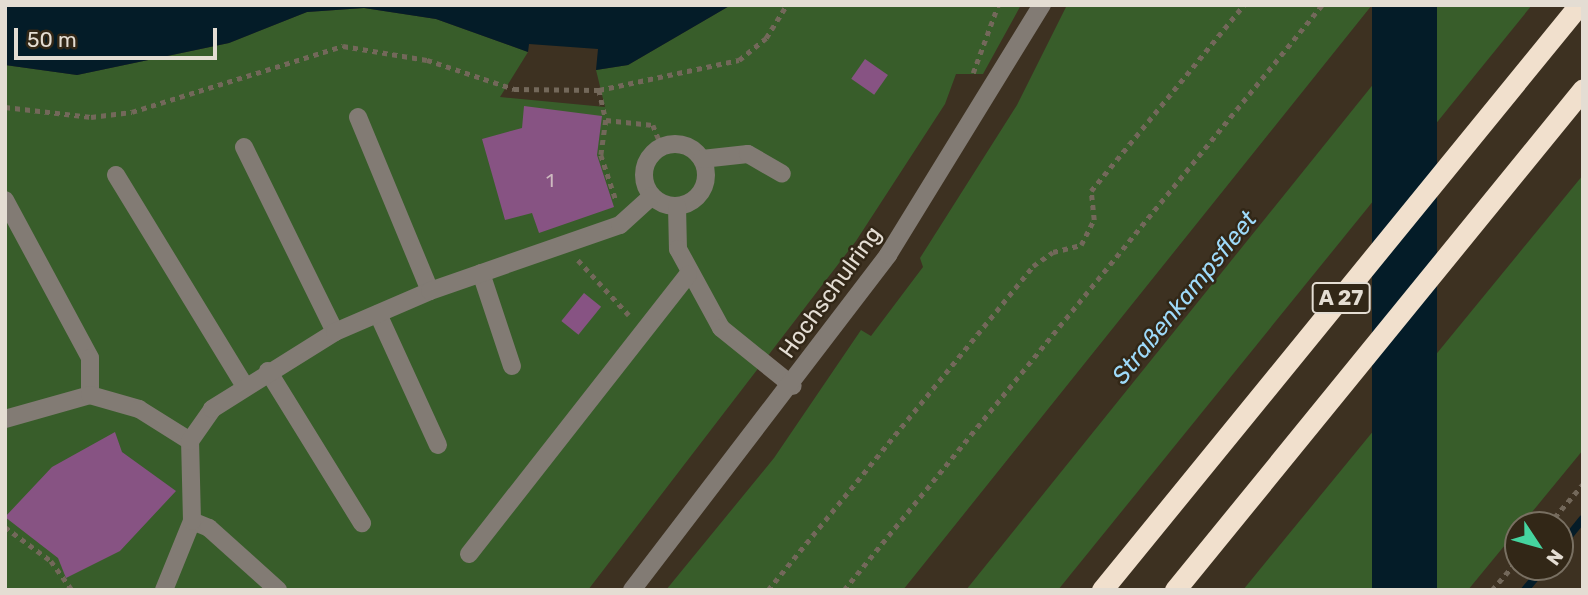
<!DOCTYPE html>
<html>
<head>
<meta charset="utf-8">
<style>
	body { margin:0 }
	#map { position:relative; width:1588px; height:595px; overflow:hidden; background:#3d3121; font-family:Rubik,sans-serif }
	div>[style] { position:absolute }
	.green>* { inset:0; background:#385d2a }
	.water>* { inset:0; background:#041c28; transform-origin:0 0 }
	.stream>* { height:8px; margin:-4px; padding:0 4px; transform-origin:4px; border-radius:4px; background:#041c28 }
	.building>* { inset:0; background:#875383; transform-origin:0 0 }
	.path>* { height:4.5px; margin-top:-2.25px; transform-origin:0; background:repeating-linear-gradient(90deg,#73685a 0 5px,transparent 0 10px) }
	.minor>* { height:18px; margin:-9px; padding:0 9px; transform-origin:9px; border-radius:9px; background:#827b74 }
	.minor>.ring { margin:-9px; padding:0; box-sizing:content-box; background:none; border:18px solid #827b74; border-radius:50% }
	.highway>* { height:21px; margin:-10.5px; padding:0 10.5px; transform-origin:10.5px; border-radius:10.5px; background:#f1e0cd }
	span { translate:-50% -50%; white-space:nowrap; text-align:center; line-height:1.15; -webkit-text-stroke:5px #322717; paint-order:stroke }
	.number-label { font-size:19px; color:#cdbabf }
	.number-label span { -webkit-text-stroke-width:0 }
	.shield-label span { padding:2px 5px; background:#322717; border:2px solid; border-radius:5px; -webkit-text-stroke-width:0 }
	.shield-label { font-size:21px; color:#e4ddd3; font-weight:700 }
	.street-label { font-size:23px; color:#e4ddd3 }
	.water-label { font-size:24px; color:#9edafa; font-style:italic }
	.frame { position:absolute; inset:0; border:7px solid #e4ddd3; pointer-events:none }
	.north { position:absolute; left:1504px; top:511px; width:70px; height:70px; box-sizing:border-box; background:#322717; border:2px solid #797062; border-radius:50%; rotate:126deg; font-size:19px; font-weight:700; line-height:28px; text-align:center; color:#e4ddd3 }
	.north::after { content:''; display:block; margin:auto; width:24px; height:32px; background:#45d49f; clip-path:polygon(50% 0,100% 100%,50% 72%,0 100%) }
	.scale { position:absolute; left:14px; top:28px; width:203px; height:32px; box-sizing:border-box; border:4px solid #e4ddd3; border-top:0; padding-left:9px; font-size:21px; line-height:24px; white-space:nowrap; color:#e4ddd3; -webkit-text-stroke:5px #322717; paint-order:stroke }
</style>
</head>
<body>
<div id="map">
	<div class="green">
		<div style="clip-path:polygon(731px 5px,1021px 5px,983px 74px,956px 74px,945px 104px,856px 241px,588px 590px,5px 590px,5px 65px,77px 75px,229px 43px,307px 12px,364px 8px,436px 19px,528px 52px,500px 97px,605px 107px,596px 70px,628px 65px)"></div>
		<div style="clip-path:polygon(1067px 5px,1372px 5px,903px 590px,666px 590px,774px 458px,861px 330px,871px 336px,923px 267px,920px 258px,1017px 105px)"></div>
		<div style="clip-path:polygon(1437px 5px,1532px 5px,1058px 590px,966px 590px)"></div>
		<div style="clip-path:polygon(1583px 175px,1583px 450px,1468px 590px,1243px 590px)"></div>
	</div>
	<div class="water">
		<div style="clip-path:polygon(5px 5px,731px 5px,628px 65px,596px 70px,598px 49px,529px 44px,528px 52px,436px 19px,364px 8px,307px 12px,229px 43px,77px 75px,5px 65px)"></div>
		<div style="left:1372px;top:5px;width:65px;height:750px"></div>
	</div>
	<div class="stream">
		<div style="left:1560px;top:547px;width:36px;rotate:-51deg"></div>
		<div style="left:1525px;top:590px;width:30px;rotate:-50deg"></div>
	</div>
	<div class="building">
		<div style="left:865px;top:59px;width:28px;height:24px;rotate:35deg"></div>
		<div style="clip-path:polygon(524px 106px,602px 116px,597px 155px,614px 207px,539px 233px,532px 213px,505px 220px,482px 139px,522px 128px)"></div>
		<div style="left:584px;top:293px;width:22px;height:36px;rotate:39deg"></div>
		<div style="clip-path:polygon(115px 432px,122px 452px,176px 491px,120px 551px,66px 578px,58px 558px,5px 517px,52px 467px)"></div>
	</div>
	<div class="path">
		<div style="left:973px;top:73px;width:72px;rotate:-69.8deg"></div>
		<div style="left:599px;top:90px;width:31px;rotate:77deg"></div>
		<div style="left:606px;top:120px;width:47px;rotate:6.1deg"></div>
		<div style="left:653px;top:125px;width:24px;rotate:68deg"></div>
		<div style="left:5px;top:107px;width:87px;rotate:6.6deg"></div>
		<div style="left:91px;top:117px;width:41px;rotate:-7deg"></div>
		<div style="left:132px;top:112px;width:221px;rotate:-17.4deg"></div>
		<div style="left:343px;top:46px;width:85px;rotate:9.5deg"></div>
		<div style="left:427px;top:60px;width:92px;rotate:18.4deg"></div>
		<div style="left:514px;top:89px;width:85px;rotate:0.7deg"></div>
		<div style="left:599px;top:90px;width:143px;rotate:-12.1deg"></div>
		<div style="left:739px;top:60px;width:35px;rotate:-39deg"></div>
		<div style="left:766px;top:38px;width:39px;rotate:-58deg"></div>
		<div style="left:606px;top:120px;width:35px;rotate:98deg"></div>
		<div style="left:601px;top:155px;width:47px;rotate:71.6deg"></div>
		<div style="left:578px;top:260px;width:75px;rotate:47.2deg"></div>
		<div style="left:1548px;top:525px;width:54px;rotate:-49.5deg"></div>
		<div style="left:5px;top:527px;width:57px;rotate:36.5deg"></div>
		<div style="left:51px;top:561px;width:36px;rotate:54deg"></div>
		<div style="left:768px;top:590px;width:419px;rotate:-50.7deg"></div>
		<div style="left:1033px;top:266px;width:24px;rotate:-35deg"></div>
		<div style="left:1053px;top:252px;width:29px;rotate:-14deg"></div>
		<div style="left:1081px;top:245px;width:28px;rotate:-63deg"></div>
		<div style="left:1094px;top:220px;width:29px;rotate:-96deg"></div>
		<div style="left:1091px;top:191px;width:241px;rotate:-50.6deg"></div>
		<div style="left:844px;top:590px;width:755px;rotate:-50.75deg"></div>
		<div style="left:1492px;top:590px;width:40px;rotate:-49deg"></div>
	</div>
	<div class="minor">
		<div style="left:358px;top:117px;width:188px;rotate:67.5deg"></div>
		<div class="ring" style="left:644px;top:144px;width:44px;height:44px"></div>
		<div style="left:244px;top:147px;width:206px;rotate:63.8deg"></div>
		<div style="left:702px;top:159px;width:46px;rotate:-6.2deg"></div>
		<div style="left:748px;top:154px;width:39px;rotate:30deg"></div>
		<div style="left:116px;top:175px;width:246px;rotate:58.6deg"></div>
		<div style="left:5px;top:200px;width:179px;rotate:61.7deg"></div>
		<div style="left:90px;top:358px;width:37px;rotate:90deg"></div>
		<div style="left:677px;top:206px;width:43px;rotate:88.7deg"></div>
		<div style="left:678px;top:249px;width:90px;rotate:61.4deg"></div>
		<div style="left:721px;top:328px;width:92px;rotate:38.9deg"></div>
		<div style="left:481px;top:273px;width:98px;rotate:71.6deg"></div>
		<div style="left:378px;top:314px;width:144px;rotate:65.4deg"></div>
		<div style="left:268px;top:371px;width:179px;rotate:58.3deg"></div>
		<div style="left:5px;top:419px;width:88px;rotate:-15.8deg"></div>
		<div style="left:90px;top:395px;width:51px;rotate:15.9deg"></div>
		<div style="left:139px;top:409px;width:60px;rotate:32.1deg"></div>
		<div style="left:192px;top:521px;width:18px;rotate:22deg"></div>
		<div style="left:209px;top:528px;width:93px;rotate:41.9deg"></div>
		<div style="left:469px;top:554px;width:355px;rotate:-51.9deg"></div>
		<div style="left:164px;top:590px;width:74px;rotate:-67.9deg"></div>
		<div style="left:192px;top:521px;width:80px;rotate:-91.4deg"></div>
		<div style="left:190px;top:441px;width:39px;rotate:-55deg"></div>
		<div style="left:212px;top:409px;width:145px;rotate:-32deg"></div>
		<div style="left:335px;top:332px;width:103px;rotate:-23.3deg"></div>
		<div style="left:430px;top:291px;width:201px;rotate:-19.2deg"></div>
		<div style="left:620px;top:225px;width:43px;rotate:-42.2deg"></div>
		<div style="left:632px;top:590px;width:422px;rotate:-52.6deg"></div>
		<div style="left:888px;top:255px;width:294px;rotate:-58.4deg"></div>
	</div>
	<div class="highway">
		<div style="left:1102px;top:590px;width:755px;rotate:-50.81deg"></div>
		<div style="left:1175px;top:590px;width:646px;rotate:-50.84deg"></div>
	</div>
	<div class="number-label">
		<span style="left:550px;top:181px">1</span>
	</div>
	<div class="shield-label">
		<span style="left:1341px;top:298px">A 27</span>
	</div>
	<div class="street-label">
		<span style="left:830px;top:292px;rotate:-54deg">Hochschulring</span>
	</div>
	<div class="water-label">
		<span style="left:1185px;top:298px;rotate:-51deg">Straßenkampsfleet</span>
	</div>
	<div class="frame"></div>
	<div class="north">N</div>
	<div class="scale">50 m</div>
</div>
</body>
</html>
